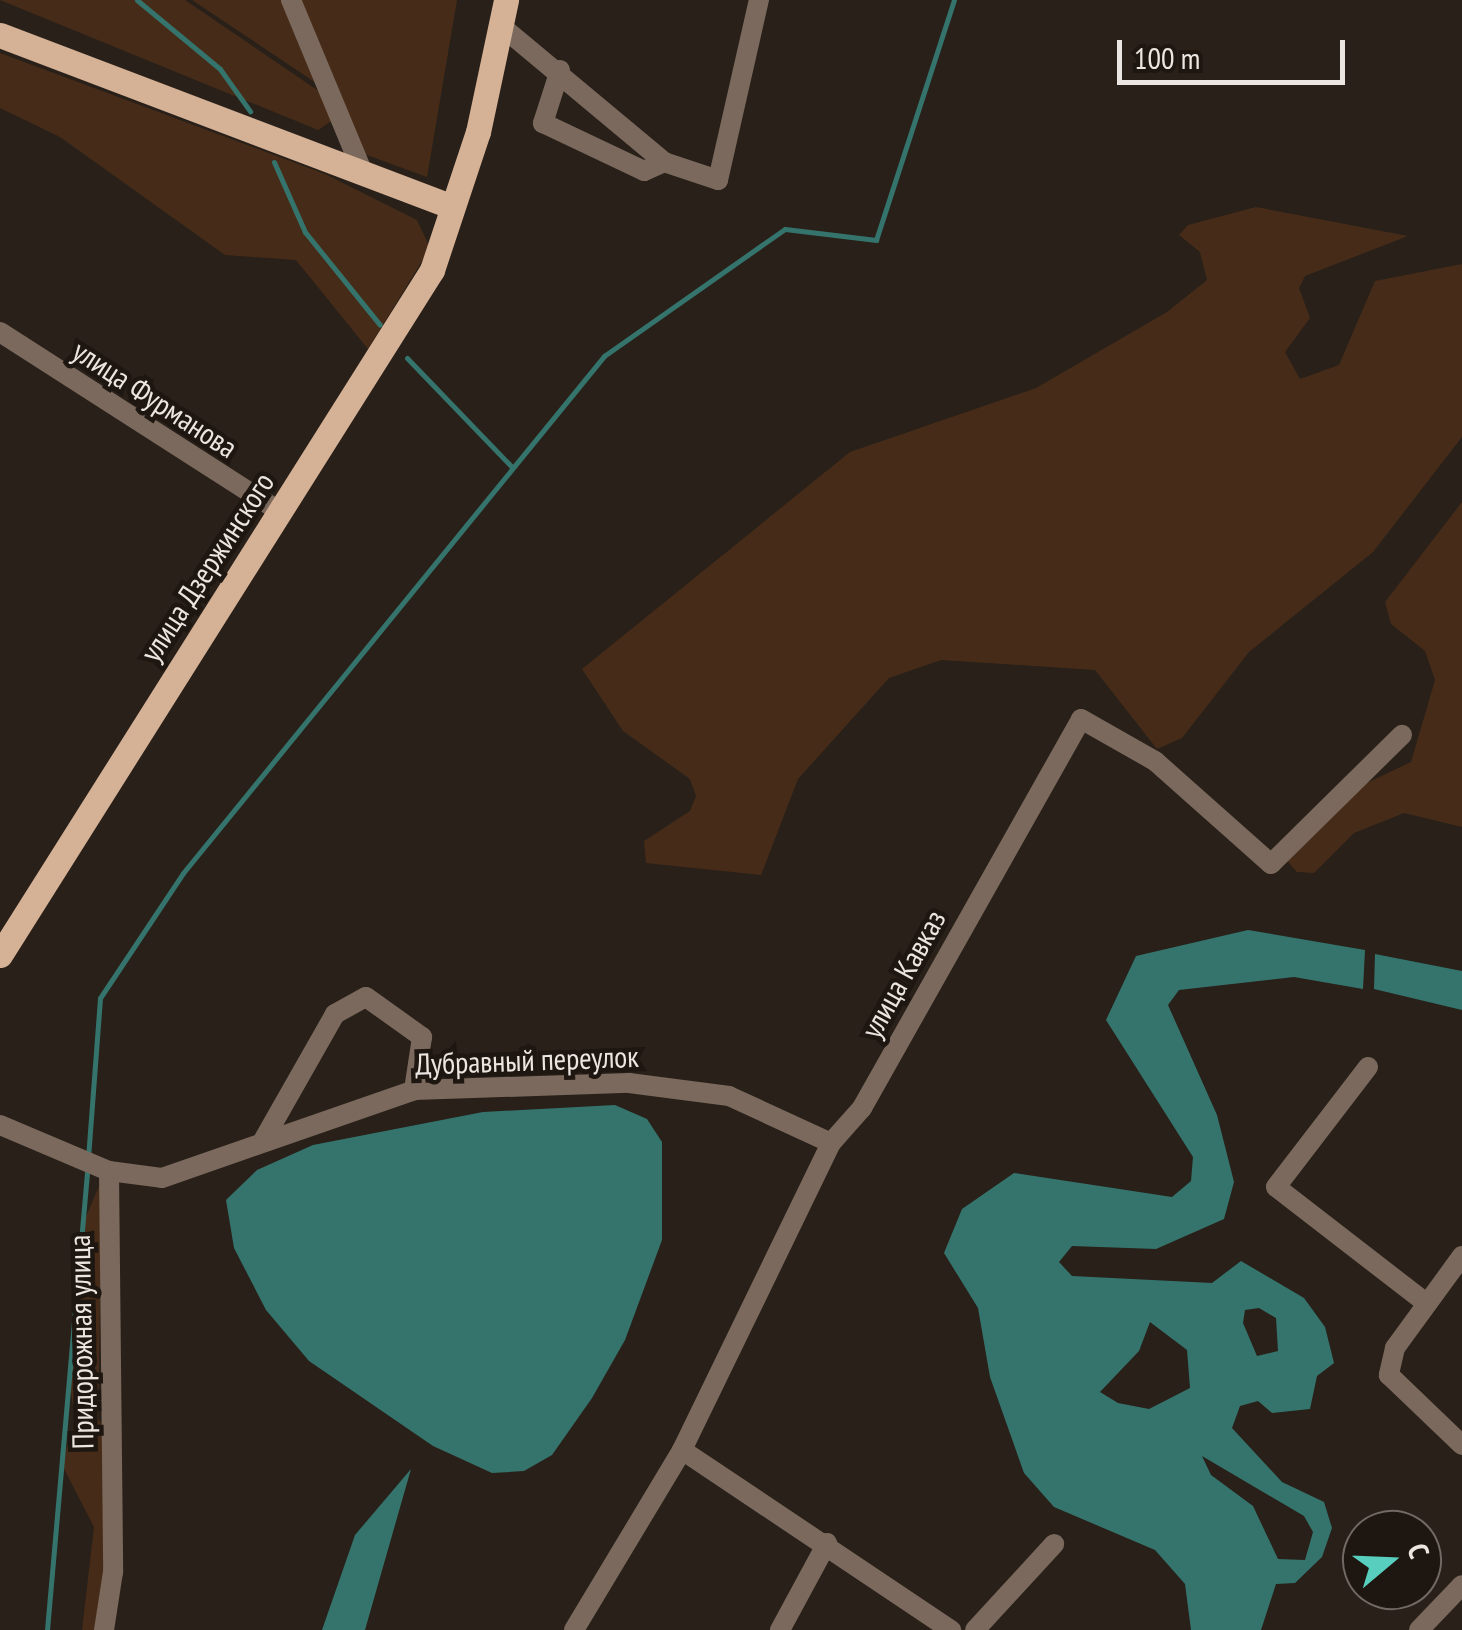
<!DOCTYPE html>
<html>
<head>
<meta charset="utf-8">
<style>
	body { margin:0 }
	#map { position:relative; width:1462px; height:1630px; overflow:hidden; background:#282019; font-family:"PT Sans Narrow",sans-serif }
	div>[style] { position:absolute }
	.green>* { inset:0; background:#462c18 }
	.water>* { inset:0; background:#35746c }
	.stream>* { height:5px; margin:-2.5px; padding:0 2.5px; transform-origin:2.5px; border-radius:2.5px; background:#35746c }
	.minor>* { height:20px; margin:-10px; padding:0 10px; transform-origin:10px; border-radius:10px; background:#7a695c }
	.major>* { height:25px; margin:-12.5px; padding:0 12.5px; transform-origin:12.5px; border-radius:12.5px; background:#d5b196 }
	span { translate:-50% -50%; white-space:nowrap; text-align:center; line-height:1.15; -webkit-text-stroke:9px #1e1610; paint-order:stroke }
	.street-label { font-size:30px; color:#ece6e2 }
	.north { position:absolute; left:1342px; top:1510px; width:100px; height:100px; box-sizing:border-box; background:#1e1610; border:2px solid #706964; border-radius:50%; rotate:71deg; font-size:28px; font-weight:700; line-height:40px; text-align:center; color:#ece6e2 }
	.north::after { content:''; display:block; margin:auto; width:35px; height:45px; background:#58cebf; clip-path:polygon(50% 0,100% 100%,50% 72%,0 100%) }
	.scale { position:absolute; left:1117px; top:40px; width:228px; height:45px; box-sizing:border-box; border:5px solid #ece6e2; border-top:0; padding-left:12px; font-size:30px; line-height:35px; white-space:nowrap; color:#ece6e2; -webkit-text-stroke:8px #1e1610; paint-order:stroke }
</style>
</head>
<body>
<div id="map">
	<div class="green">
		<div style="clip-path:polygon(0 0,185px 0,323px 94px,333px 120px,318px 130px)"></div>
		<div style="clip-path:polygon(192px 0,285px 0,316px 83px)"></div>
		<div style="clip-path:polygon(301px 0,457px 0,427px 177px,364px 154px)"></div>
		<div style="clip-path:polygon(0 53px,325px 174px,417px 220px,430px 248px,368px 349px,296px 260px,225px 255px,60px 137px,0 108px)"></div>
		<div style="clip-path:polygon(1256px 207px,1408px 236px,1305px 276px,1299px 288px,1310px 318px,1285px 352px,1300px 379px,1339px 365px,1375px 281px,1462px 264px,1462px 437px,1373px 552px,1249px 652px,1182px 738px,1157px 749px,1095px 670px,941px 660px,889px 678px,798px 779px,761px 875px,646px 863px,644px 841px,690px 811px,696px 796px,690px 779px,623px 731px,582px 669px,850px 452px,1036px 388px,1167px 312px,1207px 280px,1200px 252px,1179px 235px,1188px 225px)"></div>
		<div style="clip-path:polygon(1462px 502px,1462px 827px,1404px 813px,1354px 833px,1314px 873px,1297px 872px,1284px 857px,1354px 789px,1411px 762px,1435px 680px,1425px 651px,1391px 624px,1385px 602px)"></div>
		<div style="clip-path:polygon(102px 1179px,98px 1419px,116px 1441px,109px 1630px,82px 1630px,94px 1527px,61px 1463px,76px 1423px,69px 1380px,85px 1219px)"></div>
	</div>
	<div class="water">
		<div style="clip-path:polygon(evenodd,1248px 930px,1365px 950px,1363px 989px,1294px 977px,1179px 990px,1168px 1005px,1217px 1115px,1234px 1182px,1224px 1219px,1156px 1249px,1072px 1246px,1059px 1262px,1072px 1276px,1212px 1283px,1241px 1261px,1304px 1298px,1325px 1327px,1334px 1363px,1317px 1376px,1310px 1409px,1272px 1413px,1258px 1401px,1240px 1406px,1232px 1428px,1282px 1482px,1324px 1502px,1332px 1528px,1322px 1557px,1295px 1583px,1276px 1584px,1261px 1630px,1191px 1630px,1185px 1584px,1155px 1550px,1054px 1507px,1024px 1473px,990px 1377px,978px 1308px,944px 1253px,962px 1209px,1014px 1173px,1172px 1197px,1191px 1181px,1193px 1157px,1106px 1020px,1136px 956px,1248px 930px,1259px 1308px,1276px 1318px,1278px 1351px,1257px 1356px,1243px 1323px,1245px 1310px,1259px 1308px,1248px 930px,1150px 1322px,1187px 1350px,1190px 1388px,1149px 1409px,1118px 1403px,1100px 1392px,1139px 1351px,1150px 1322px,1248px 930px,1202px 1456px,1304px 1516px,1313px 1532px,1305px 1560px,1278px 1559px,1253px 1506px,1211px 1475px,1202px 1456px)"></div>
		<div style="clip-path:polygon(1375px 954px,1462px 971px,1462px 1010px,1374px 989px)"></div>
		<div style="clip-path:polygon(615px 1105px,647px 1119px,662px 1142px,662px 1240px,625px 1340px,592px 1398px,552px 1455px,524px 1471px,492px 1473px,433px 1446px,309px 1361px,266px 1310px,234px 1248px,226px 1200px,257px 1170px,313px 1145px,483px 1112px)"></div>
		<div style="clip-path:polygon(411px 1469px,365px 1630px,322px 1630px,355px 1535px)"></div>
	</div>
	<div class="stream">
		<div style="left:137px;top:0;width:108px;rotate:39.7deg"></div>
		<div style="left:220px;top:69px;width:52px;rotate:54.5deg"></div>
		<div style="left:274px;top:162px;width:77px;rotate:66.1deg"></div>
		<div style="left:305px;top:232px;width:119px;rotate:51.1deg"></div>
		<div style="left:407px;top:358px;width:150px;rotate:46.1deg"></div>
		<div style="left:88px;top:1158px;width:160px;rotate:-85.7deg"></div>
		<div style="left:100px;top:998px;width:150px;rotate:-56.4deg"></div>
		<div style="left:183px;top:873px;width:667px;rotate:-50.84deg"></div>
		<div style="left:604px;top:356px;width:221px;rotate:-35.1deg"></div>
		<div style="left:785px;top:229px;width:92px;rotate:6.9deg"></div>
		<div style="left:876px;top:240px;width:252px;rotate:-72deg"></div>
		<div style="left:47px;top:1630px;width:463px;rotate:-85deg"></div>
	</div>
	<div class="minor">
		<div style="left:291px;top:0;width:190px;rotate:67.4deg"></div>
		<div style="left:501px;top:26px;width:212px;rotate:39.8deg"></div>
		<div style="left:664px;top:162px;width:57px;rotate:18.4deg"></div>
		<div style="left:718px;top:180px;width:185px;rotate:-77.2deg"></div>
		<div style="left:560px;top:70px;width:56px;rotate:107.8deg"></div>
		<div style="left:543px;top:123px;width:112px;rotate:25.4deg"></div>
		<div style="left:644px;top:171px;width:22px;rotate:-24deg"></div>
		<div style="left:0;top:332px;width:333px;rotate:32.7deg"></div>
		<div style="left:1368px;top:1067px;width:151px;rotate:127.5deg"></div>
		<div style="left:1276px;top:1187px;width:190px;rotate:37.7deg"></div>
		<div style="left:0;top:1125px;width:118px;rotate:22.9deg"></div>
		<div style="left:109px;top:1171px;width:401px;rotate:89.4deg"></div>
		<div style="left:113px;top:1572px;width:59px;rotate:98.8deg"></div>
		<div style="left:264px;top:1139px;width:144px;rotate:-60.4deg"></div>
		<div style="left:335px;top:1014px;width:35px;rotate:-29deg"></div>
		<div style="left:366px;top:997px;width:69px;rotate:35.5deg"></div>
		<div style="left:422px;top:1037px;width:54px;rotate:98.6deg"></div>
		<div style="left:109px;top:1171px;width:53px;rotate:7.5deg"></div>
		<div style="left:162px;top:1178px;width:267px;rotate:-19.2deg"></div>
		<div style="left:414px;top:1090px;width:215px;rotate:-1.9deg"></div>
		<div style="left:629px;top:1083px;width:101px;rotate:7.4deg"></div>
		<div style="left:729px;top:1096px;width:112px;rotate:24.7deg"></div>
		<div style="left:1462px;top:1256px;width:114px;rotate:126.1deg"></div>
		<div style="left:1395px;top:1348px;width:28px;rotate:103deg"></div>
		<div style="left:1389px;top:1375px;width:101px;rotate:43.8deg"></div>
		<div style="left:682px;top:1450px;width:324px;rotate:33.8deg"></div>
		<div style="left:574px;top:1630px;width:210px;rotate:-59deg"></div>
		<div style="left:682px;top:1450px;width:341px;rotate:-64.1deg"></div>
		<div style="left:831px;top:1143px;width:47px;rotate:-48.5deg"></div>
		<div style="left:862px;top:1108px;width:446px;rotate:-60.6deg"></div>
		<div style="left:1081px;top:719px;width:85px;rotate:29.6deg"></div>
		<div style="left:1155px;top:761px;width:155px;rotate:41.6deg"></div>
		<div style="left:1271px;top:864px;width:184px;rotate:-44.6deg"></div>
		<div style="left:780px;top:1630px;width:99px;rotate:-61.6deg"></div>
		<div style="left:975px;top:1630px;width:117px;rotate:-47.4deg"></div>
		<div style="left:1419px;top:1630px;width:62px;rotate:-46.3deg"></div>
	</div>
	<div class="major">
		<div style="left:0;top:35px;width:484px;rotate:20.8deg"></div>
		<div style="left:0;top:955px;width:810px;rotate:-57.76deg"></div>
		<div style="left:432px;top:270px;width:145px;rotate:-71.6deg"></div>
		<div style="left:478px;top:132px;width:135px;rotate:-78deg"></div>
	</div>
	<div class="street-label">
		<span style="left:155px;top:399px;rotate:33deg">улица Фурманова</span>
		<span style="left:207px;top:567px;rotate:-57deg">улица Дзержинского</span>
		<span style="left:903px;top:974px;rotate:-61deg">улица Кавказ</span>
		<span style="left:527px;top:1060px;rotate:-2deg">Дубравный переулок</span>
		<span style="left:81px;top:1342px;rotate:-91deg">Придорожная улица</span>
	</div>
	<div class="north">С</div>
	<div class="scale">100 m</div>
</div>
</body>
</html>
